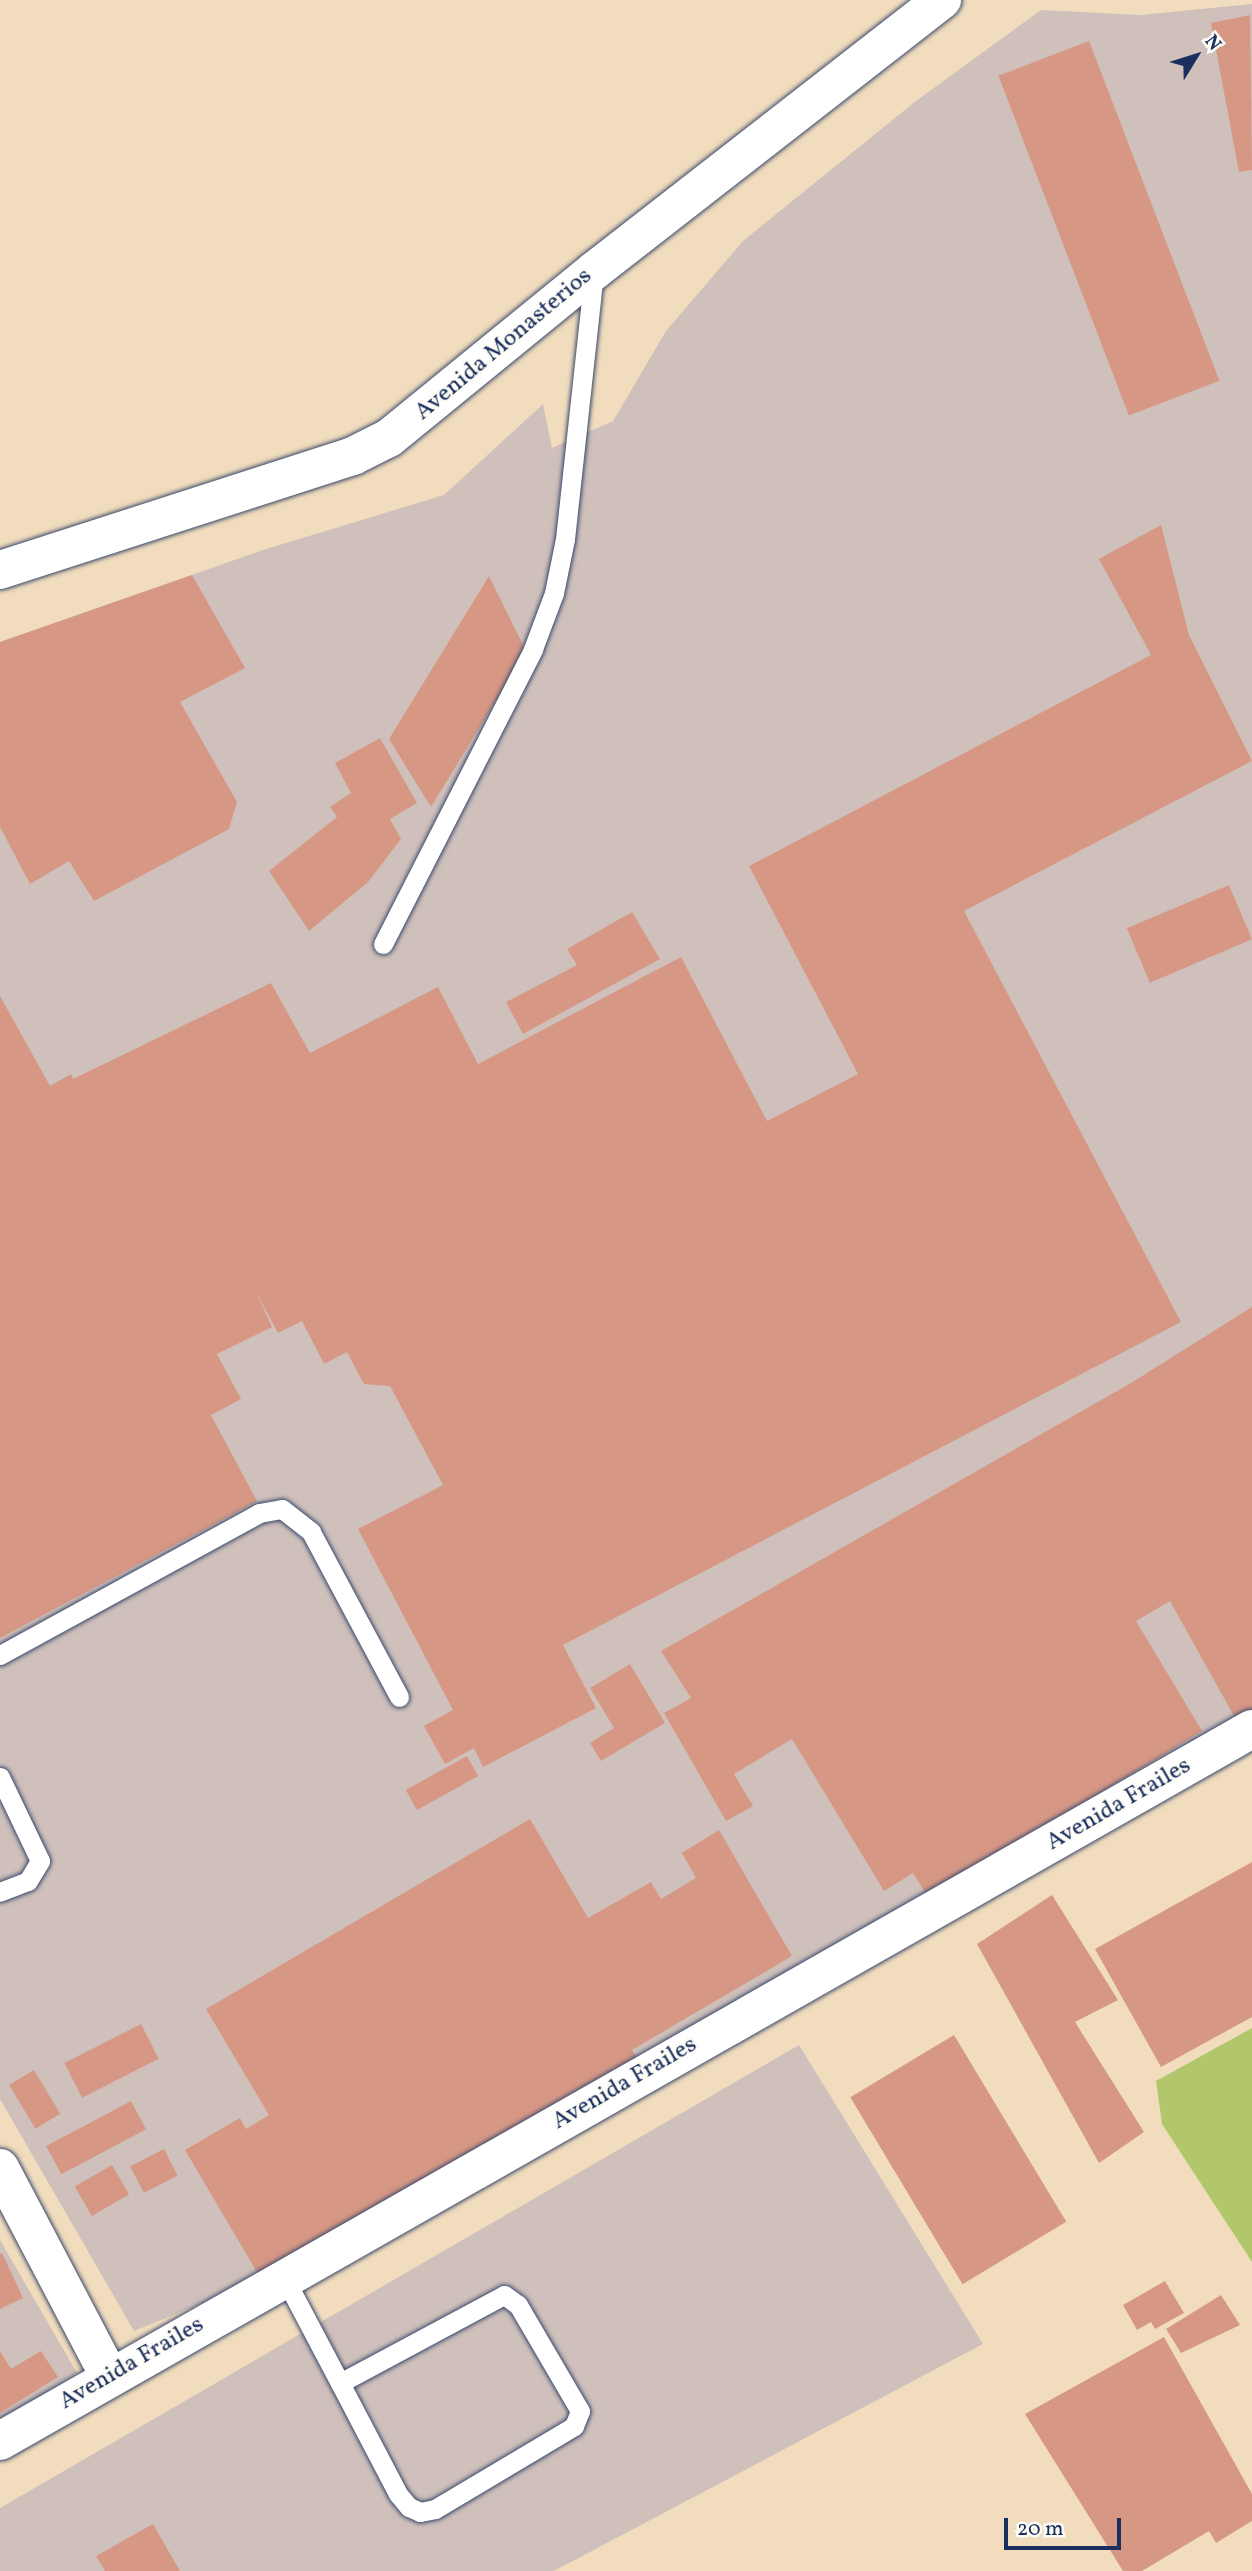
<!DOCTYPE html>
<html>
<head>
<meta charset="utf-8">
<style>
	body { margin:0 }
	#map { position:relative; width:1252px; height:2571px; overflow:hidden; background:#f1ddbe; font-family:Vollkorn,serif }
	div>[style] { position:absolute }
	.industrial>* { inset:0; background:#cfc0bb }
	.green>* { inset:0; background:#b2c76b }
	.building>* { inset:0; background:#d69885; transform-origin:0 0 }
	.roads { filter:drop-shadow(0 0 2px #3b496c) drop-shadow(0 0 2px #3b496c) }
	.service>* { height:19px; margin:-9.5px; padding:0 9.5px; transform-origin:9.5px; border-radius:9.5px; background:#fff }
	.minor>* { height:38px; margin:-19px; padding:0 19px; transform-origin:19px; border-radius:19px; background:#fff }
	span { translate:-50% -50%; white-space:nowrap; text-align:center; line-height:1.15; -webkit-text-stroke:5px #fdfcf7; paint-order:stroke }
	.street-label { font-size:24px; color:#1b2f5e }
	.north { position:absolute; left:1161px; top:21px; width:70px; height:70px; -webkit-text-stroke:5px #fdfcf7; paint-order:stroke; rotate:52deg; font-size:19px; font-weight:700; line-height:28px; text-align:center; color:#1b2f5e }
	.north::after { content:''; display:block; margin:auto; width:24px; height:32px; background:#1b2f5e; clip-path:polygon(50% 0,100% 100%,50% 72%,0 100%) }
	.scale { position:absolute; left:1004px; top:2518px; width:117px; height:32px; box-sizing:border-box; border:4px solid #1b2f5e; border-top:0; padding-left:9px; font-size:21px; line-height:24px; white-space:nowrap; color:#1b2f5e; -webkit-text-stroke:5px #fdfcf7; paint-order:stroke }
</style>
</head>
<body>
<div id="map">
	<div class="industrial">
		<div style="clip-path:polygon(1252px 4px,1252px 1718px,261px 2279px,134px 2331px,0 2099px,0 642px,263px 550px,444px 495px,543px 404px,552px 448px,613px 421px,666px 331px,743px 241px,916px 101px,1041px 10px,1140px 15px)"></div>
		<div style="clip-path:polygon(799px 2045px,983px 2344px,554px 2571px,0 2571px,0 2508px)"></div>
		<div style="clip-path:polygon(0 2240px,77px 2373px,0 2423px)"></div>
	</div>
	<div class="green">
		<div style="clip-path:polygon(1252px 2028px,1252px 2262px,1162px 2124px,1156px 2081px)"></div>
	</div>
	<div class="building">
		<div style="clip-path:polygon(1250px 15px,1252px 170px,1239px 172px,1211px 23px)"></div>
		<div style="left:1089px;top:41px;width:364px;height:97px;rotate:69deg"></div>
		<div style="clip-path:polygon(1161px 525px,1189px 635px,1252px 761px,964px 911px,1181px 1322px,563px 1645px,596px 1708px,483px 1767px,474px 1748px,445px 1764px,424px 1726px,453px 1710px,358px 1529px,443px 1485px,390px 1386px,364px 1384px,347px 1352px,324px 1364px,302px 1321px,278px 1333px,256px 1292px,272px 1327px,217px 1354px,241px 1399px,211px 1415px,257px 1501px,0 1638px,0 996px,50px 1086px,71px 1074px,73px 1079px,271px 983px,310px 1053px,438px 987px,478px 1064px,681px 957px,767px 1121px,858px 1074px,749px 866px,1151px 655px,1099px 559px)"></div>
		<div style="clip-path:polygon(192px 575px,245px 668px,180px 702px,237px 802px,229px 829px,94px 901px,69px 861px,30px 884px,0 827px,0 642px)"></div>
		<div style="clip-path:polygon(489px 576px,526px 651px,431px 807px,389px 739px)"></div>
		<div style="clip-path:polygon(380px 738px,417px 803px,390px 819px,401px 839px,368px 882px,309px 931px,269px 871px,337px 817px,330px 807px,351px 793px,335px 763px)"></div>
		<div style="left:1229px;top:885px;width:59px;height:111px;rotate:67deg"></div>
		<div style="clip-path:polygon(632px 912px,660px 959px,523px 1034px,506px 1002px,577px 965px,567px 949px)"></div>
		<div style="clip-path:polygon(1252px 1307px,1252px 1718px,1239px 1725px,1170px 1601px,1136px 1621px,1202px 1731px,928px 1897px,913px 1873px,884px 1891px,792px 1739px,734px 1774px,753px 1806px,726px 1821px,664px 1713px,691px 1698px,661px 1651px,1131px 1383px)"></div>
		<div style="clip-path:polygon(630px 1664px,665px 1723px,601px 1761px,590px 1743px,614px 1728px,590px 1688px)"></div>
		<div style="left:467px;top:1756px;width:23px;height:70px;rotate:61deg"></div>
		<div style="clip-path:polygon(530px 1819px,588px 1918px,651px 1882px,661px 1899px,696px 1878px,682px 1853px,719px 1830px,792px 1956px,632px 2050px,641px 2064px,261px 2279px,185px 2150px,240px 2118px,246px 2129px,269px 2115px,206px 2009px)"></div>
		<div style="clip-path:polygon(1252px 1862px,1252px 2017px,1161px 2067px,1095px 1949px)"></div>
		<div style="clip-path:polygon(1052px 1895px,1118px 2000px,1075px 2022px,1144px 2132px,1099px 2163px,977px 1944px)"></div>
		<div style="left:141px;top:2024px;width:39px;height:86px;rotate:63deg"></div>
		<div style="left:954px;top:2035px;width:218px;height:121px;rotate:59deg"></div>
		<div style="left:34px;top:2070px;width:51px;height:29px;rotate:59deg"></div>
		<div style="left:131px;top:2101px;width:32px;height:96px;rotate:62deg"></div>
		<div style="left:164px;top:2149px;width:30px;height:38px;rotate:63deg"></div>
		<div style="left:112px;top:2165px;width:34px;height:43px;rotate:60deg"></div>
		<div style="clip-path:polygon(2px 2253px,23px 2298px,0 2309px,0 2254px)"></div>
		<div style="clip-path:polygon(1165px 2281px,1184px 2313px,1155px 2329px,1151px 2322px,1137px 2330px,1123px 2305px)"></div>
		<div style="clip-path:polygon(1221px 2295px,1240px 2325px,1181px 2353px,1166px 2329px)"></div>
		<div style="clip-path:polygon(1164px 2337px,1252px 2494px,1252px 2521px,1216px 2543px,1209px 2531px,1142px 2571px,1123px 2571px,1025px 2414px)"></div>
		<div style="clip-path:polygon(0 2351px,11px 2369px,41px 2351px,58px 2377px,0 2413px)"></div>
		<div style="clip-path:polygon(153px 2524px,180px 2571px,105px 2571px,96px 2556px)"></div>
	</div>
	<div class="roads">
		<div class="service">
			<div style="left:383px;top:944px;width:331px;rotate:-63deg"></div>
			<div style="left:533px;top:649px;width:60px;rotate:-69.4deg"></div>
			<div style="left:554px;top:593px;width:55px;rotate:-78.5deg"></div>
			<div style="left:565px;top:539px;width:267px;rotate:-83.8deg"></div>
			<div style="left:0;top:1655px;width:295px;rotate:-28.7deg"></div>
			<div style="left:259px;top:1513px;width:23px;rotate:-10deg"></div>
			<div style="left:282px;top:1509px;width:37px;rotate:38deg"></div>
			<div style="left:311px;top:1532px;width:187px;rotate:61.9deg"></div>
			<div style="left:0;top:1777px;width:93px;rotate:64.5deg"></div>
			<div style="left:40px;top:1861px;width:23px;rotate:121deg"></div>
			<div style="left:28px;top:1881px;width:30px;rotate:159deg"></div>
			<div style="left:284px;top:2277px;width:120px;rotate:62.2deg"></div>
			<div style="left:340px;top:2383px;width:125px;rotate:62.4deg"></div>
			<div style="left:398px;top:2494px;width:17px;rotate:50deg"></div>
			<div style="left:409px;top:2507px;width:12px;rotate:24deg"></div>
			<div style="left:420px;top:2512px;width:15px;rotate:-11deg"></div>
			<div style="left:435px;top:2509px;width:162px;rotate:-30.8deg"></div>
			<div style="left:574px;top:2426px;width:16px;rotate:-68deg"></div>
			<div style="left:580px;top:2411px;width:123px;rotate:-120.3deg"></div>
			<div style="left:518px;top:2305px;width:17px;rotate:-144deg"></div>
			<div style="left:504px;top:2295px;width:186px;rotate:151.8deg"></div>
		</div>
		<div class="minor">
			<div style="left:0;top:570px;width:371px;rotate:-17.9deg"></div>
			<div style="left:353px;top:456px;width:40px;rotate:-26.6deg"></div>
			<div style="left:389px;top:438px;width:266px;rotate:-39.2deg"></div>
			<div style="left:595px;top:270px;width:440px;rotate:-37.9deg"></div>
			<div style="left:0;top:2168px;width:235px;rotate:62.3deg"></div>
			<div style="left:0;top:2441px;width:1440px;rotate:-29.63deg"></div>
		</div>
	</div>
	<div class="street-label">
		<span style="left:504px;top:345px;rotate:-40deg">Avenida Monasterios</span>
		<span style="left:1119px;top:1805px;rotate:-30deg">Avenida Frailes</span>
		<span style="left:625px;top:2084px;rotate:-30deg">Avenida Frailes</span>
		<span style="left:132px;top:2364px;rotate:-30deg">Avenida Frailes</span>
	</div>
	<div class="north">N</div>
	<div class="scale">20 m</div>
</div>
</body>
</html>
